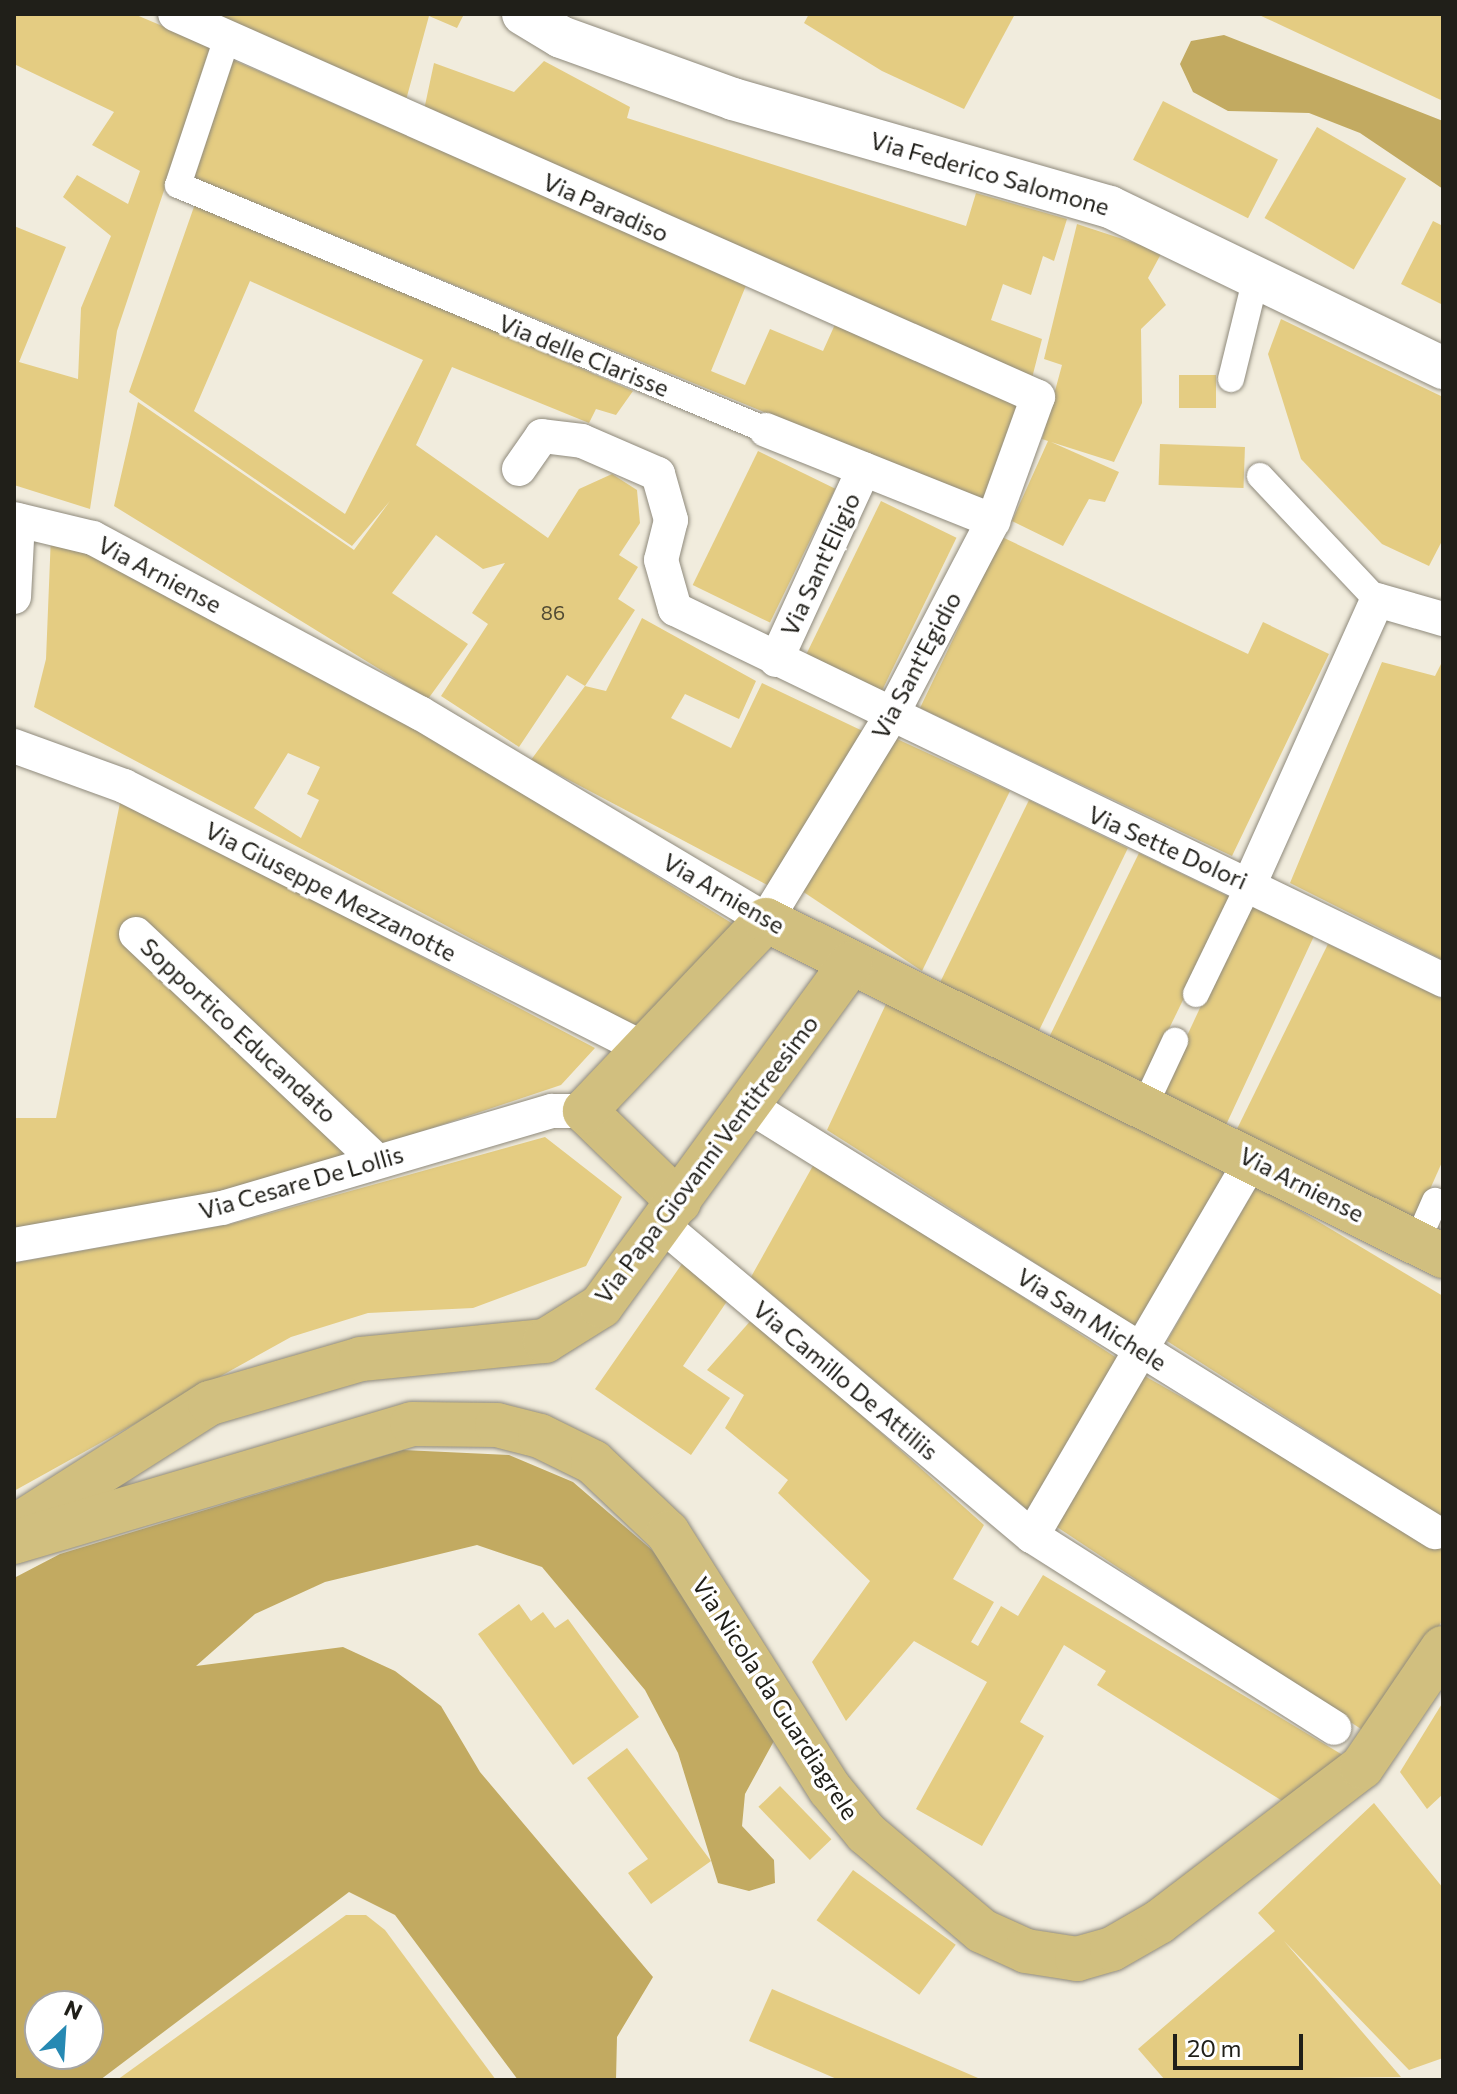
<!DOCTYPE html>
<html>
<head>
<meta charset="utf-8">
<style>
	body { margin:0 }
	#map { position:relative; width:1457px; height:2094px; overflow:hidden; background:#f1ecdd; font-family:Commissioner,sans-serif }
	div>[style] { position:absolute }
	.forest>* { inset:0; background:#c2aa61 }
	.building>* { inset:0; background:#e4cc82; transform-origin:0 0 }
	.roads { filter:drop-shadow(0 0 2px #8f8a7c) drop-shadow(0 0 2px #8f8a7c) }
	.pedestrian>* { height:26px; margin:-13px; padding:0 13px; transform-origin:13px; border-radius:13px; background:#fff }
	.minor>* { height:34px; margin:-17px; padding:0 17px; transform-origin:17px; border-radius:17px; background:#fff }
	.tertiary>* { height:42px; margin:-21px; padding:0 21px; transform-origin:21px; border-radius:21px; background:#fff }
	.primary>* { height:44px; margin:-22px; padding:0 22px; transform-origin:22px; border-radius:22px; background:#d1bf7f }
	span { translate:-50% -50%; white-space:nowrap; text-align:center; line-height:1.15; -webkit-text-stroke:7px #fff; paint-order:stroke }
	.number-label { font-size:20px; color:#514a33 }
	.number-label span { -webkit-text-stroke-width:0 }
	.street-label { font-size:24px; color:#201f19 }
	.frame { position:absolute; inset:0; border:16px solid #201f19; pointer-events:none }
	.north { position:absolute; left:24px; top:1990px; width:80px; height:80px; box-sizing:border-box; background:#fff; border:2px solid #a6a5a3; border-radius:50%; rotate:25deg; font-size:22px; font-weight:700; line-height:32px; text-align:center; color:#201f19 }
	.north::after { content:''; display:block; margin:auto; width:28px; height:36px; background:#2689b3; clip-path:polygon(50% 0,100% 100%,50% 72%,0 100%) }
	.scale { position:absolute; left:1173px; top:2034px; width:130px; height:36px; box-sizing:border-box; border:4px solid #201f19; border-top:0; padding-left:10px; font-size:24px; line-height:28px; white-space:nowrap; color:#201f19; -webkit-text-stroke:6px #fff; paint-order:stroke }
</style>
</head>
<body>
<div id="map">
	<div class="forest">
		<div style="clip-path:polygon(1224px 35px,1443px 121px,1443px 189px,1360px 133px,1309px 113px,1228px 111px,1193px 92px,1180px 64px,1191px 41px)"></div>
		<div style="clip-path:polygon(evenodd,403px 1450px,509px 1455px,573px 1482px,652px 1550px,708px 1622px,775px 1739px,745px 1794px,742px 1826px,774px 1860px,775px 1883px,749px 1891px,718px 1883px,678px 1753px,645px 1690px,542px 1567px,477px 1545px,325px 1582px,255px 1614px,196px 1666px,343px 1647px,395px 1671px,441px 1706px,480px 1772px,653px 1977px,617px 2037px,616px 2080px,518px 2080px,395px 1915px,349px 1892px,100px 2080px,14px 2080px,14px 1578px,60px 1554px,403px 1450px,40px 2006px,88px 2006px,88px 2054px,40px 2054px,40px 2006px)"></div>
	</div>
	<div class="building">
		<div style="clip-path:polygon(14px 14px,134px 14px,212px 47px,117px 331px,90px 509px,14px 485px,14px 226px,66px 247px,19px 362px,78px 379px,81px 308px,111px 236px,63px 197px,77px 175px,128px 204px,140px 171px,92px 145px,114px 112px,14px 64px)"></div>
		<div style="clip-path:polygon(206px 14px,464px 14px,457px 28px,429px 16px,406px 100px)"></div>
		<div style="clip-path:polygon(809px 14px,1015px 14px,964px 109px,882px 71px,804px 23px)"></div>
		<div style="clip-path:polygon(1257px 14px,1443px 14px,1443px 101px)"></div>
		<div style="clip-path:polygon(233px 60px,747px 283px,711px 371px,745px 385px,770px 329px,823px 351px,837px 320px,1020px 404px,983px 502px,194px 178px)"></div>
		<div style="clip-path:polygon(544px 61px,630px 107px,627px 118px,966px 226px,976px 193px,1067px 219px,1054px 261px,1043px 256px,1031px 295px,1003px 284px,991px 320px,1042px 339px,1032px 378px,424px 110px,434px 63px,514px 92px)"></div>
		<div style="left:1163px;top:101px;width:129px;height:66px;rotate:27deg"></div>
		<div style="left:1317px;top:127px;width:103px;height:105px;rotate:30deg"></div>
		<div style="clip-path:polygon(evenodd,196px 201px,633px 391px,616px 415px,596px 409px,589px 423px,452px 367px,416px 445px,548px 538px,579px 489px,612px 474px,637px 490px,640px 523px,619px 555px,638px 567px,618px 599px,635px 610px,585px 686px,606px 691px,642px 618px,756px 681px,739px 719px,685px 694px,671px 718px,731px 748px,762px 683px,869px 734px,773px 888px,531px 760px,585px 686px,567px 675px,519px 747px,441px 696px,488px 624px,472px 613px,505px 563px,483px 569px,436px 535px,392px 593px,468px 644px,428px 699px,114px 506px,138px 402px,354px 550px,390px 501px,352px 546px,129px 392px,196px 201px,250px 281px,423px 360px,345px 514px,194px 411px,250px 281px)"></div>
		<div style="clip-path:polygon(1433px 221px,1443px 226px,1443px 305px,1401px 284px)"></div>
		<div style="clip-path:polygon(1077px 224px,1162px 252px,1148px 278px,1166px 305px,1141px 329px,1142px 403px,1114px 462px,1051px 442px,1119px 472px,1105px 502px,1089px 499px,1063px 546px,1012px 521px,1048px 441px,1042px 439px,1062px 365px,1044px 359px)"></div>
		<div style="clip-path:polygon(1281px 319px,1443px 397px,1443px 539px,1429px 566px,1382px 544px,1301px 459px,1268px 354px)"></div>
		<div style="left:1179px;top:375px;width:37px;height:33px"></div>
		<div style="left:1160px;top:444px;width:85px;height:41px;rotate:2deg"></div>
		<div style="left:758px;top:451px;width:86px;height:149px;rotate:26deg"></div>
		<div style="left:881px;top:501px;width:84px;height:171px;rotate:26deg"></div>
		<div style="clip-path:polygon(evenodd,51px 535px,413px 724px,733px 924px,641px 1029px,34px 707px,46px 659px,51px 535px,288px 753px,320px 767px,307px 794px,319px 800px,301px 838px,254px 808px,288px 753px)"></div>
		<div style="clip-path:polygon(1002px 537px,1248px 654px,1263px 622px,1329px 654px,1232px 856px,920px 708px)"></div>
		<div style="clip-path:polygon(1443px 660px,1443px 960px,1290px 883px,1382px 662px,1435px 676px)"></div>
		<div style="clip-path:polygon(897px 739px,1010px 791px,922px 971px,802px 891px)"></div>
		<div style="clip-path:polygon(121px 798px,595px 1048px,561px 1085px,384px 1144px,140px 918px,353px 1153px,165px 1207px,14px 1228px,14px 1118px,56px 1118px)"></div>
		<div style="left:1029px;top:800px;width:110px;height:203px;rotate:26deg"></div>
		<div style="left:1139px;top:853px;width:104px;height:208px;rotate:26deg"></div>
		<div style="left:1248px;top:905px;width:73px;height:209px;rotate:25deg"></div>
		<div style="clip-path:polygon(1328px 944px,1443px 999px,1443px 1160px,1415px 1223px,1235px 1133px)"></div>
		<div style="clip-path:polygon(886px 1004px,1228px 1169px,1140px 1330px,827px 1130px)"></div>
		<div style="clip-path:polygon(545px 1137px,622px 1197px,586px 1266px,473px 1308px,368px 1313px,291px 1337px,14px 1491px,14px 1263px,231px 1224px)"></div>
		<div style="clip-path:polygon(815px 1162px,1123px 1362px,1029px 1511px,751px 1277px)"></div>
		<div style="clip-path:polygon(1257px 1185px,1443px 1296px,1443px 1518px,1167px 1341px)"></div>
		<div style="clip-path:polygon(686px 1258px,734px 1291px,683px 1366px,730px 1398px,691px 1455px,595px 1389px)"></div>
		<div style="clip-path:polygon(753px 1318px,984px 1525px,953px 1579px,994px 1602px,971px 1642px,978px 1646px,1001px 1606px,1018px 1616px,1043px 1575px,1356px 1763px,1292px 1807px,1097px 1685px,1106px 1671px,1064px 1645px,1020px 1722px,1044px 1736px,982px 1846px,916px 1809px,987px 1682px,914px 1641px,846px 1721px,812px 1662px,870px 1581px,778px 1493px,788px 1480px,725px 1428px,744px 1395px,707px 1370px)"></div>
		<div style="clip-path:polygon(1143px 1375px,1443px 1546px,1443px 1619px,1376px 1739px,1051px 1523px)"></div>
		<div style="clip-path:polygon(519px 1604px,531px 1621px,543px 1612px,555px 1628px,568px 1619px,639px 1717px,573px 1765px,478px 1634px)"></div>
		<div style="clip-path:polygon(1443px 1702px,1443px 1794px,1427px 1809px,1400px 1772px)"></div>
		<div style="clip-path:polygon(627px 1748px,711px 1861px,651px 1904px,628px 1873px,648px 1859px,587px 1778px)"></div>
		<div style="left:780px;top:1786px;width:74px;height:30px;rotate:46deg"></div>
		<div style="clip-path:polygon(1374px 1803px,1443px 1888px,1443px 2058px,1409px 2070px,1284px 1941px,1401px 2077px,1165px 2080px,1138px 2049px,1275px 1931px,1258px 1913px)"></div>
		<div style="left:853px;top:1870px;width:127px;height:62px;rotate:36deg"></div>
		<div style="clip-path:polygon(346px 1915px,366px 1915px,385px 1930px,496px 2080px,117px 2080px)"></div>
		<div style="clip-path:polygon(772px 1989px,978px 2078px,977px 2080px,839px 2080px,749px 2041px)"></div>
	</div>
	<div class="roads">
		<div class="pedestrian">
			<div style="left:227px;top:38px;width:155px;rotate:108.4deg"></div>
			<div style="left:178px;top:185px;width:637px;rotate:22.62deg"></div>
			<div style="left:1231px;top:379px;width:105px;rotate:-76.2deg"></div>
			<div style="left:1260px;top:476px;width:170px;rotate:46.7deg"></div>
			<div style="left:1196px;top:994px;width:123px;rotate:-64.1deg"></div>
			<div style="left:1145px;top:1105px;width:71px;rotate:-64.9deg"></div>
			<div style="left:1417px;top:1242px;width:45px;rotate:-66.3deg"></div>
		</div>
		<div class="minor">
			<div style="left:766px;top:430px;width:245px;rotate:21.8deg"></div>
			<div style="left:519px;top:469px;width:40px;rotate:-55.1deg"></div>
			<div style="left:542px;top:436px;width:40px;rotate:7.1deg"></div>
			<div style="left:582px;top:441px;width:83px;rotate:23.5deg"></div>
			<div style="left:658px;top:474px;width:48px;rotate:74.2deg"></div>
			<div style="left:671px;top:520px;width:41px;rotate:104deg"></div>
			<div style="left:661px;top:560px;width:51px;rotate:74.1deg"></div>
			<div style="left:675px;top:609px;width:853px;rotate:25.78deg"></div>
			<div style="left:14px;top:519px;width:81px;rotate:13.5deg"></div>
			<div style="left:93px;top:538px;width:371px;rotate:28.2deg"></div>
			<div style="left:420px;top:713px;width:403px;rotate:30.9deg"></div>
			<div style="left:766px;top:920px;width:237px;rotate:-58.5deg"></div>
			<div style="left:890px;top:718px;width:222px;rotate:-62.4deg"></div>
			<div style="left:993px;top:521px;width:132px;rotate:-70.1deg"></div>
			<div style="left:1038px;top:397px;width:944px;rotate:-156.07deg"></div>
			<div style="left:14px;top:597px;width:77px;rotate:-87deg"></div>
			<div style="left:776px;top:660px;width:210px;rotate:-65.3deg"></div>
			<div style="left:14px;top:746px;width:117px;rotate:20deg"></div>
			<div style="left:124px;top:786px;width:581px;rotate:26.79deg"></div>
			<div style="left:1250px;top:883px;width:310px;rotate:-65.8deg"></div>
			<div style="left:1377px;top:600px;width:69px;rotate:16.1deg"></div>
			<div style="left:136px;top:934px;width:330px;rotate:43.3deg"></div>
			<div style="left:749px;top:1106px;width:808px;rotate:31.84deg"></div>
			<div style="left:661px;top:1224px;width:485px;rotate:40.1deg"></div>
			<div style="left:1032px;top:1536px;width:358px;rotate:32.4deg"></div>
			<div style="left:14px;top:1245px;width:211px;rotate:-10.1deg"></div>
			<div style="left:222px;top:1208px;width:344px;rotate:-16.4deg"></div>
			<div style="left:552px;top:1111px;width:33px"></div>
			<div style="left:1032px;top:1536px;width:436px;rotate:-59.7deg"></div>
		</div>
		<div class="tertiary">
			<div style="left:523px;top:14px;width:44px;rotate:31.2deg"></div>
			<div style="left:561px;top:37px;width:183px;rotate:19.8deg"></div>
			<div style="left:733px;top:99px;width:392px;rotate:16deg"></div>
			<div style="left:1110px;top:207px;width:370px;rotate:25.8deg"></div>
		</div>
		<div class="primary">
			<div style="left:679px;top:1202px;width:131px;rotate:-135.9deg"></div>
			<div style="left:585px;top:1111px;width:263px;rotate:-46.5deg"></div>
			<div style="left:766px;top:920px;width:756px;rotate:26.4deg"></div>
			<div style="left:27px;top:1519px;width:217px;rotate:-32.4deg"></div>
			<div style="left:210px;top:1403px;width:157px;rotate:-16.2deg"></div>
			<div style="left:361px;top:1359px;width:185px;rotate:-5.6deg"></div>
			<div style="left:545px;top:1341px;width:66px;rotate:-32deg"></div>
			<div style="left:601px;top:1306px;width:424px;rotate:-53.9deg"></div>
			<div style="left:14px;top:1542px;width:415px;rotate:-16.5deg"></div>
			<div style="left:412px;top:1424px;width:85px;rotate:0.7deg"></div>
			<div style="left:497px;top:1425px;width:44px;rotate:14.3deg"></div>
			<div style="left:540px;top:1436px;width:59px;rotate:26.1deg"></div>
			<div style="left:593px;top:1462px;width:103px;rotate:43.4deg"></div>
			<div style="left:668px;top:1533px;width:303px;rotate:57.7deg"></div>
			<div style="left:830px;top:1789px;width:57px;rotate:50.7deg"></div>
			<div style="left:866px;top:1833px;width:152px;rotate:40.2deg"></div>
			<div style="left:982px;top:1931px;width:48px;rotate:24.4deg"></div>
			<div style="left:1026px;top:1951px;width:52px;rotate:8.9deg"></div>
			<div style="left:1077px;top:1959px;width:36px;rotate:-16deg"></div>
			<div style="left:1112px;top:1949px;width:54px;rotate:-29.9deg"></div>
			<div style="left:1159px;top:1922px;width:255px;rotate:-37.4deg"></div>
			<div style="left:1362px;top:1767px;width:144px;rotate:-55.8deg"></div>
		</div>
	</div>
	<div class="number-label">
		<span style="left:553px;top:612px">86</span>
	</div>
	<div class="street-label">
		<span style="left:990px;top:173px;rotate:16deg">Via Federico Salomone</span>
		<span style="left:606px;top:207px;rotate:24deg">Via Paradiso</span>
		<span style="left:584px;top:355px;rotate:22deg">Via delle Clarisse</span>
		<span style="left:820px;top:564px;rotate:-65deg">Via Sant'Eligio</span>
		<span style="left:160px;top:574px;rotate:28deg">Via Arniense</span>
		<span style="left:916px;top:665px;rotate:-62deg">Via Sant'Egidio</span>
		<span style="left:1168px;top:847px;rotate:24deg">Via Sette Dolori</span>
		<span style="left:331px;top:891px;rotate:27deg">Via Giuseppe Mezzanotte</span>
		<span style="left:724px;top:893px;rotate:30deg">Via Arniense</span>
		<span style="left:239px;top:1030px;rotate:43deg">Sopportico Educandato</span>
		<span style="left:706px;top:1159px;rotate:-53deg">Via Papa Giovanni Ventitreesimo</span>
		<span style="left:301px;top:1182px;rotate:-16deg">Via Cesare De Lollis</span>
		<span style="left:1302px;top:1184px;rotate:27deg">Via Arniense</span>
		<span style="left:1092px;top:1319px;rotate:32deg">Via San Michele</span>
		<span style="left:846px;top:1380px;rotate:40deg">Via Camillo De Attiliis</span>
		<span style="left:776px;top:1698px;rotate:57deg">Via Nicola da Guardiagrele</span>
	</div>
	<div class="frame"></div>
	<div class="north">N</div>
	<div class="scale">20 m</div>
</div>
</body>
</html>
